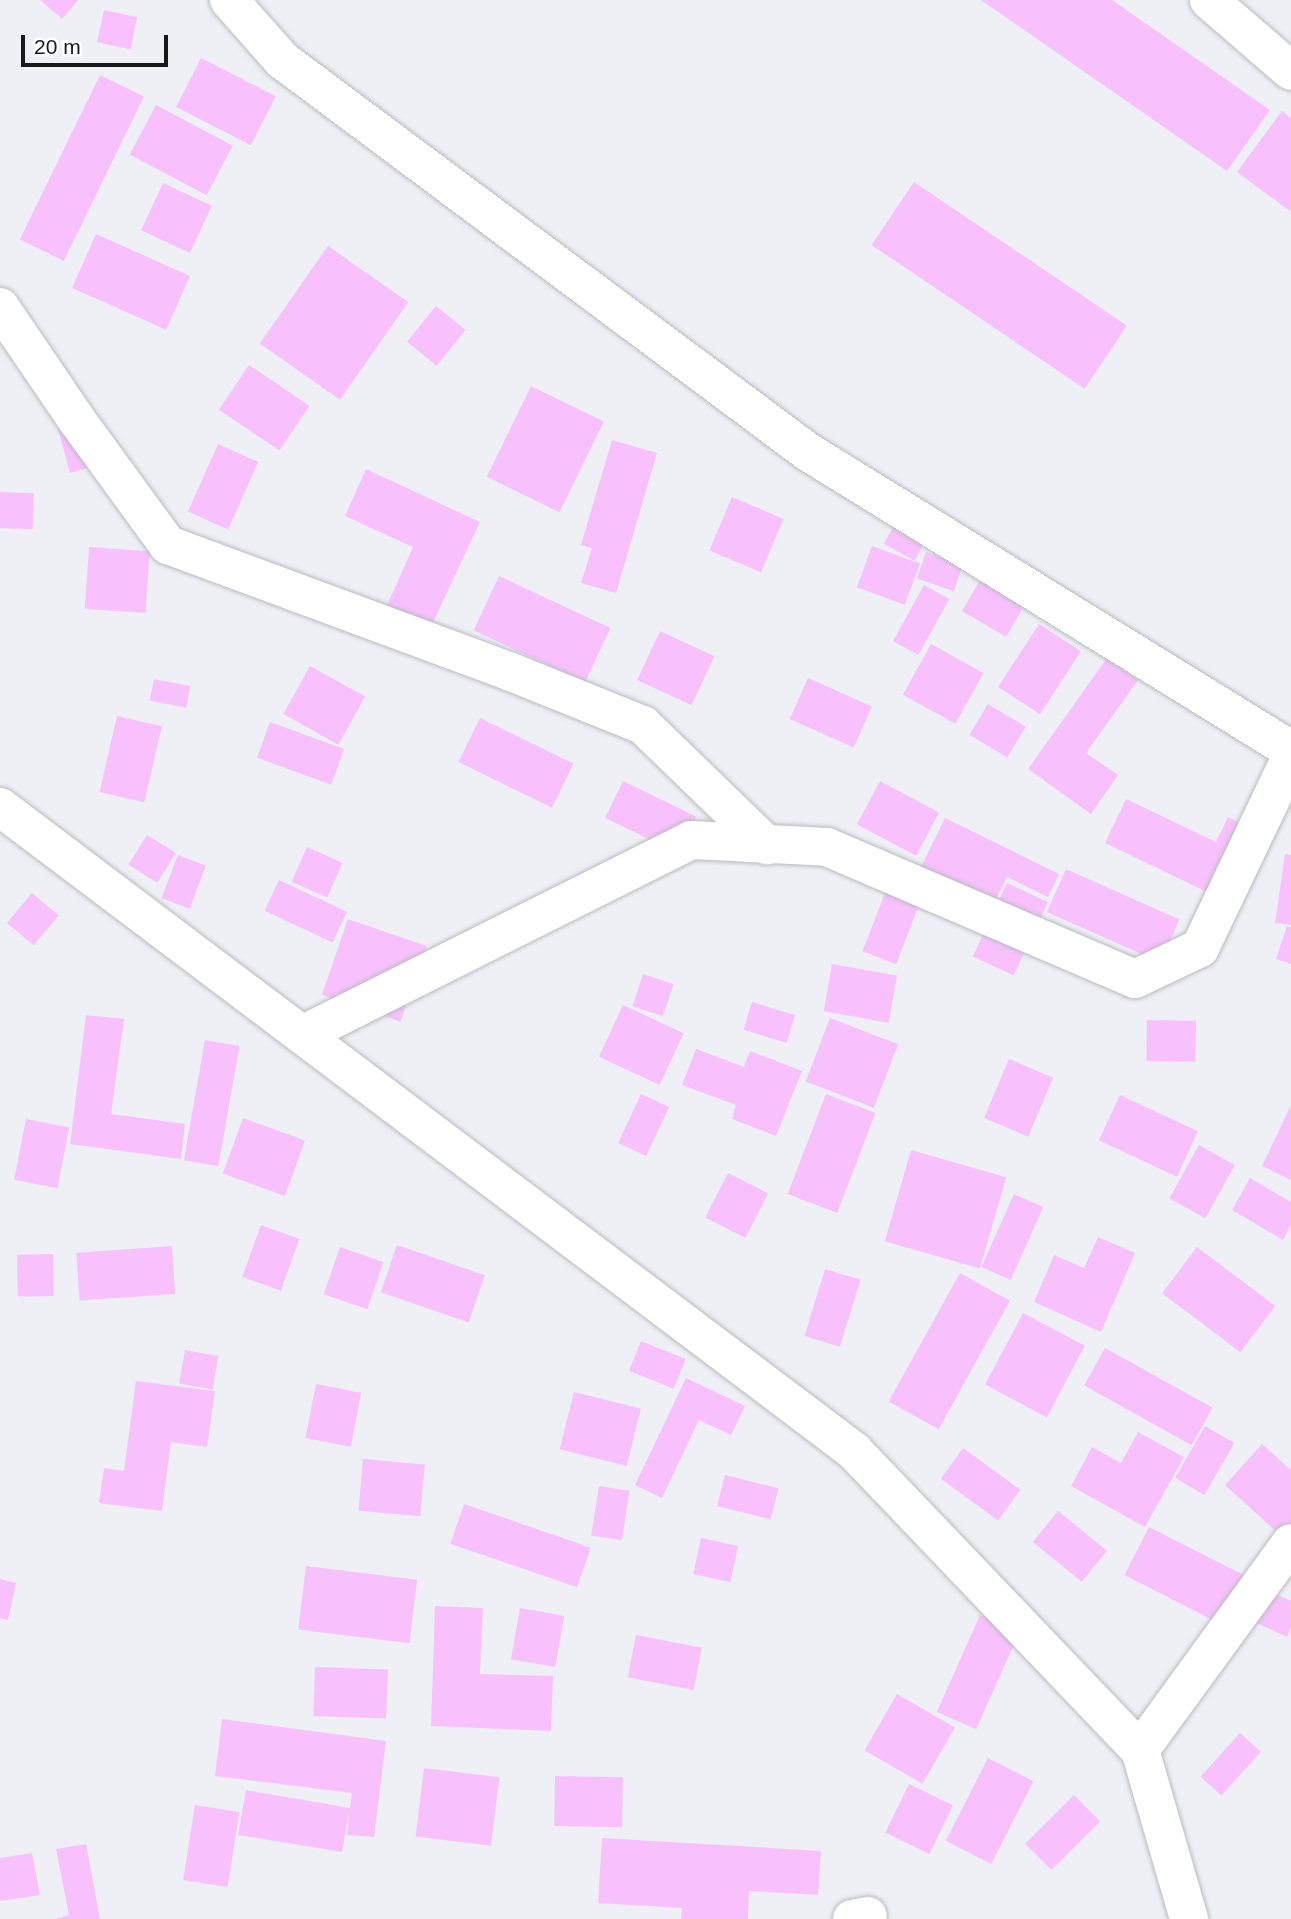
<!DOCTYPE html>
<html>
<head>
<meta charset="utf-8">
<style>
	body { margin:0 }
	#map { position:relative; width:1291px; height:1919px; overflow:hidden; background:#eef0f6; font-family:Helvetica,sans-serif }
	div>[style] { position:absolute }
	.building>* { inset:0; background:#f8c1fe; transform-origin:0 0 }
	.roads { filter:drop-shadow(0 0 2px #b9bbc1) drop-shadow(0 0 2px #b9bbc1) }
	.minor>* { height:38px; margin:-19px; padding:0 19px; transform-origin:19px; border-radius:19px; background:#fff }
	span { translate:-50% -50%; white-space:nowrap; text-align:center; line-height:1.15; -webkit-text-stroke:5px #fdfeff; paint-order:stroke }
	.scale { position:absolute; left:21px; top:35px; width:147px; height:32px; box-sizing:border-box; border:4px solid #17181a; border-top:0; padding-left:9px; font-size:21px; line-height:24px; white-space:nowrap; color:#17181a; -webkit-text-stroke:5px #fdfeff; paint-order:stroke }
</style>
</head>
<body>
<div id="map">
	<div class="building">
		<div style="clip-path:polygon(40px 0,78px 0,62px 19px)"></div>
		<div style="clip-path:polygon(981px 0,1112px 0,1270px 110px,1227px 171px)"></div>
		<div style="left:104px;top:10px;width:34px;height:33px;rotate:12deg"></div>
		<div style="left:201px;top:58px;width:84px;height:55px;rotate:27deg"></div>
		<div style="left:100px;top:75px;width:49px;height:183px;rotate:26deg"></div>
		<div style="left:156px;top:105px;width:87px;height:56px;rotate:28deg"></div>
		<div style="clip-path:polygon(1282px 111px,1291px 118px,1291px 212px,1237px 172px)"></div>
		<div style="left:914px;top:182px;width:257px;height:76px;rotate:34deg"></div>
		<div style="left:163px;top:183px;width:54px;height:52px;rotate:25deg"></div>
		<div style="left:96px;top:234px;width:103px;height:59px;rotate:24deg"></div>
		<div style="left:328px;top:246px;width:98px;height:119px;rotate:35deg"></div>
		<div style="left:436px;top:306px;width:38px;height:46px;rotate:39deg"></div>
		<div style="left:249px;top:365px;width:73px;height:54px;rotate:34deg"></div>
		<div style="left:531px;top:386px;width:81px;height:101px;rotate:26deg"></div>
		<div style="clip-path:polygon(54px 414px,98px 465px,70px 473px)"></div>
		<div style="clip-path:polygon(612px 440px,657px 453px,616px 593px,581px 583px,592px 548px,581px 545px)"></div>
		<div style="left:218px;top:444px;width:44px;height:74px;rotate:24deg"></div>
		<div style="clip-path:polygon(366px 469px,480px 522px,429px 631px,385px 610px,413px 547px,345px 516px)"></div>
		<div style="left:0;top:492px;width:34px;height:36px;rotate:2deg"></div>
		<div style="left:732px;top:497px;width:56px;height:58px;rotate:23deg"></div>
		<div style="left:896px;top:522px;width:35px;height:25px;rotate:29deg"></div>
		<div style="left:872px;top:546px;width:51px;height:44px;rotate:20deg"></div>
		<div style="left:89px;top:547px;width:61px;height:62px;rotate:4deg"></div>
		<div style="left:926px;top:552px;width:39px;height:28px;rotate:19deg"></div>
		<div style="left:499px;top:576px;width:123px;height:60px;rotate:25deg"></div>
		<div style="left:980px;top:580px;width:51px;height:36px;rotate:30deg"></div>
		<div style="left:924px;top:585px;width:29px;height:64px;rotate:29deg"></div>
		<div style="left:1039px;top:624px;width:50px;height:75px;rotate:33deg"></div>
		<div style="left:660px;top:631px;width:60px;height:54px;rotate:25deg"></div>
		<div style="left:931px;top:644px;width:60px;height:58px;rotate:29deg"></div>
		<div style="clip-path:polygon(1107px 658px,1138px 680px,1086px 753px,1118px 775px,1091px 814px,1028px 769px)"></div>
		<div style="left:310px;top:666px;width:63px;height:55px;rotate:29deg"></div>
		<div style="left:808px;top:678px;width:70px;height:45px;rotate:24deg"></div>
		<div style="left:154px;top:679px;width:37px;height:22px;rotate:11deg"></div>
		<div style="left:988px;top:704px;width:44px;height:36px;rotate:31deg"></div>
		<div style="left:117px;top:716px;width:46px;height:78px;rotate:13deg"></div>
		<div style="left:480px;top:718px;width:104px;height:49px;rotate:26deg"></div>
		<div style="left:270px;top:722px;width:79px;height:38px;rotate:20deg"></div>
		<div style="left:623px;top:781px;width:81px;height:41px;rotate:26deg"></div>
		<div style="left:880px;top:781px;width:67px;height:49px;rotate:28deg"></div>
		<div style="clip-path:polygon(1126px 799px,1216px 842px,1228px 817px,1265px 834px,1232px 904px,1105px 843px)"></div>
		<div style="clip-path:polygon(945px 818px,1059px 874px,1048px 897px,1007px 877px,991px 909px,918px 873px)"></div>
		<div style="left:147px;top:835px;width:34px;height:35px;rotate:32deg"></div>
		<div style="left:307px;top:847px;width:39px;height:38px;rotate:24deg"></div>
		<div style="clip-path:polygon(1285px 854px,1291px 855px,1291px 925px,1275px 923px)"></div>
		<div style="left:178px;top:855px;width:30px;height:46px;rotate:21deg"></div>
		<div style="left:1066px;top:869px;width:124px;height:47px;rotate:24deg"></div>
		<div style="left:893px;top:872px;width:36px;height:85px;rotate:21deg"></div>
		<div style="left:279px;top:880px;width:75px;height:34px;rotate:25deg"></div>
		<div style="left:1007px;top:883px;width:45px;height:81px;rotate:25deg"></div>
		<div style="left:32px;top:893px;width:35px;height:39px;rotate:40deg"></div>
		<div style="left:348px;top:919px;width:83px;height:80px;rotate:19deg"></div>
		<div style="clip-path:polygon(1287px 926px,1291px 927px,1291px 964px,1276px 959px)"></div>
		<div style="left:832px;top:964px;width:66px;height:48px;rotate:10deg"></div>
		<div style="left:643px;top:974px;width:32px;height:34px;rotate:18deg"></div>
		<div style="left:752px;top:1002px;width:45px;height:29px;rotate:17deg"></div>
		<div style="left:623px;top:1005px;width:67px;height:57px;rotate:25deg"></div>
		<div style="clip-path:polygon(86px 1015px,124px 1019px,111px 1114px,185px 1124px,181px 1159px,70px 1144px)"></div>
		<div style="left:830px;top:1018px;width:73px;height:68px;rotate:21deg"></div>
		<div style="left:1147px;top:1020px;width:49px;height:41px;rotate:1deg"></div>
		<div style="left:205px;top:1040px;width:35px;height:122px;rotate:10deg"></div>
		<div style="clip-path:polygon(696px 1049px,744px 1067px,750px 1051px,802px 1071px,776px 1136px,732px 1119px,736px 1105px,682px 1085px)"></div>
		<div style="left:1009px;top:1059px;width:48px;height:64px;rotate:23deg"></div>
		<div style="left:641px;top:1094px;width:31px;height:54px;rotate:25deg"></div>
		<div style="left:826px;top:1094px;width:53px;height:107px;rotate:21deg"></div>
		<div style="left:1120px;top:1095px;width:86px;height:50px;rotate:25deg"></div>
		<div style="clip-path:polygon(1291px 1105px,1291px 1180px,1262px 1166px)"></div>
		<div style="left:243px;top:1118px;width:66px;height:59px;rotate:20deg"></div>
		<div style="left:26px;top:1119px;width:44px;height:62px;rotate:11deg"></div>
		<div style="left:1199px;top:1145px;width:41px;height:61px;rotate:29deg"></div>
		<div style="left:911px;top:1150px;width:99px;height:95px;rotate:16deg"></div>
		<div style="left:728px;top:1173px;width:45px;height:50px;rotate:27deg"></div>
		<div style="clip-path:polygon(1250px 1178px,1291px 1202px,1291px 1225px,1283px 1240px,1232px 1210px)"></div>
		<div style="left:1014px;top:1194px;width:32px;height:80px;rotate:24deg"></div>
		<div style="left:261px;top:1225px;width:41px;height:55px;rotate:20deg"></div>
		<div style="clip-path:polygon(1098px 1237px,1135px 1253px,1101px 1332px,1034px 1302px,1054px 1255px,1084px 1268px)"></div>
		<div style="left:397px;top:1245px;width:93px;height:50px;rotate:19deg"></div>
		<div style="left:172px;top:1246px;width:48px;height:96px;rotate:86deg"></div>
		<div style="left:340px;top:1247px;width:46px;height:50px;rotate:19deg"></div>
		<div style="left:1197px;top:1247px;width:98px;height:58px;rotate:37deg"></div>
		<div style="left:53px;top:1254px;width:42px;height:36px;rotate:89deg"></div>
		<div style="left:825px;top:1269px;width:37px;height:70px;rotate:17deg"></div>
		<div style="left:960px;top:1273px;width:57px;height:147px;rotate:29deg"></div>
		<div style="left:1023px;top:1313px;width:70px;height:81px;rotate:28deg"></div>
		<div style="left:641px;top:1341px;width:48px;height:32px;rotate:22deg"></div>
		<div style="left:1105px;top:1348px;width:123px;height:43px;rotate:29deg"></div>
		<div style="left:185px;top:1350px;width:34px;height:34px;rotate:10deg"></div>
		<div style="clip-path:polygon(686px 1378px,745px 1406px,731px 1435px,699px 1420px,662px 1498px,635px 1485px)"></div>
		<div style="clip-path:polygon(136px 1381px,215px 1391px,207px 1447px,171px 1442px,162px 1511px,99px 1503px,104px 1468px,124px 1471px)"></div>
		<div style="left:316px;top:1384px;width:46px;height:55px;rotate:11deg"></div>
		<div style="left:574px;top:1392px;width:69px;height:59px;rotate:14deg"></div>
		<div style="left:1205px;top:1426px;width:34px;height:60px;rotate:30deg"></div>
		<div style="clip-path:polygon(1138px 1432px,1184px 1457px,1145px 1527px,1071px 1486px,1092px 1447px,1121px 1463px)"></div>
		<div style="clip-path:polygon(1262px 1444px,1291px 1470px,1291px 1545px,1225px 1485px)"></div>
		<div style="left:963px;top:1448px;width:71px;height:38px;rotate:36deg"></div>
		<div style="left:363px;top:1459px;width:62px;height:52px;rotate:5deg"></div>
		<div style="left:725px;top:1475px;width:55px;height:32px;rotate:14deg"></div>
		<div style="left:599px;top:1486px;width:31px;height:50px;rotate:9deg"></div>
		<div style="left:464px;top:1504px;width:134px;height:42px;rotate:19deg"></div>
		<div style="left:1058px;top:1511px;width:63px;height:40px;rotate:39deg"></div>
		<div style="left:1149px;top:1527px;width:117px;height:54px;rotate:27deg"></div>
		<div style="left:701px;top:1538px;width:38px;height:37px;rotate:12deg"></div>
		<div style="left:306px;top:1566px;width:112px;height:64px;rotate:7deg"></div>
		<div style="clip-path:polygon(0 1579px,16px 1583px,8px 1620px,0 1618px)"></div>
		<div style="clip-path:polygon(1262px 1588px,1291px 1601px,1291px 1627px,1287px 1637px,1248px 1619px)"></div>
		<div style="clip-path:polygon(435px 1606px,483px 1608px,480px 1674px,553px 1676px,551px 1731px,431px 1726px)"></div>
		<div style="left:520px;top:1608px;width:45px;height:52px;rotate:10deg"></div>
		<div style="left:980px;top:1615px;width:43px;height:106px;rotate:24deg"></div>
		<div style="left:636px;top:1635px;width:67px;height:43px;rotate:11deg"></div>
		<div style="left:315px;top:1667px;width:73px;height:49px;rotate:2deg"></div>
		<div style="left:897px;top:1694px;width:67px;height:65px;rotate:30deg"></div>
		<div style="clip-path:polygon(222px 1719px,386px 1741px,374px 1837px,347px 1835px,349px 1812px,342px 1852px,238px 1835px,246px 1790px,350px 1808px,352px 1793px,215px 1776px)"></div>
		<div style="left:1240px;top:1733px;width:28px;height:59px;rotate:42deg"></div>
		<div style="left:988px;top:1758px;width:51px;height:93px;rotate:27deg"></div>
		<div style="left:424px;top:1768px;width:76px;height:69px;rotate:7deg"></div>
		<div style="left:555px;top:1776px;width:68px;height:50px;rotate:1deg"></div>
		<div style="left:909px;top:1784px;width:49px;height:54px;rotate:26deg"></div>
		<div style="left:1074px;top:1795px;width:37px;height:69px;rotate:45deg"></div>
		<div style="left:195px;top:1805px;width:45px;height:76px;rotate:9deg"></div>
		<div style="clip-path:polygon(602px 1838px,821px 1851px,818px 1895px,749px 1891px,748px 1919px,681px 1919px,682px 1908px,598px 1903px)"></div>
		<div style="clip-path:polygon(86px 1844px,100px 1919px,56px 1919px,69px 1915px,56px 1849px)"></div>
		<div style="clip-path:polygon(32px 1853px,40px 1895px,0 1901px,0 1858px)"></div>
	</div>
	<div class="roads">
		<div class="minor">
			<div style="left:229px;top:0;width:80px;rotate:48.5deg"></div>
			<div style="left:282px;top:60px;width:656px;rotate:36.7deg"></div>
			<div style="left:808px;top:452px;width:568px;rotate:31.67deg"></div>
			<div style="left:1209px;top:0;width:108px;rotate:40.9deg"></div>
			<div style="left:0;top:307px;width:135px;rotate:55.8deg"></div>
			<div style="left:76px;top:419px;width:156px;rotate:53.9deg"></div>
			<div style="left:168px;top:545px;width:366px;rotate:20.3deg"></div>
			<div style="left:511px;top:672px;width:142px;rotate:21.9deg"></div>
			<div style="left:643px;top:725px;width:173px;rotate:44.1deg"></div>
			<div style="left:0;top:807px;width:1070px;rotate:37.02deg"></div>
			<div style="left:854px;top:1451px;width:414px;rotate:46.3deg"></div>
			<div style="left:1140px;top:1750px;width:176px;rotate:73.8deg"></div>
			<div style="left:302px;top:1035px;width:435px;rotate:-26.6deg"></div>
			<div style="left:691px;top:840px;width:136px;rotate:2.9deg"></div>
			<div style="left:827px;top:847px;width:335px;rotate:23.2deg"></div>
			<div style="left:1135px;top:979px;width:72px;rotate:-25.5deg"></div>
			<div style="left:1200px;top:948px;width:212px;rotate:-64.5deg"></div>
			<div style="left:1140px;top:1750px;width:256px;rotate:-53.9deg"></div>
			<div style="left:852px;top:1919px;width:16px;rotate:-11deg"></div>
		</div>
	</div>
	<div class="scale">20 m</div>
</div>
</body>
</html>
